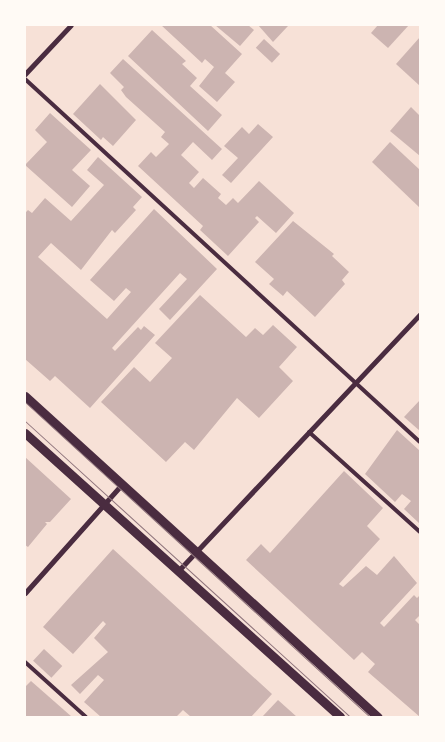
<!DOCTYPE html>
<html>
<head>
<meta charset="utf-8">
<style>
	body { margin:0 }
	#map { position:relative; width:445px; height:742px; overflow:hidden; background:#f7e1d7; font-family:Lato,sans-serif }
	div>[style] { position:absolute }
	.building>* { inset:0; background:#ccb4b1; transform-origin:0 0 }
	.service>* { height:4px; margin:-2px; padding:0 2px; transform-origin:2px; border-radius:2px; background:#4a2c40 }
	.minor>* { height:5px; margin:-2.5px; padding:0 2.5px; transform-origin:2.5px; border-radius:2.5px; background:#4a2c40 }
	.tertiary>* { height:9px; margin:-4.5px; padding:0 4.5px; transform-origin:4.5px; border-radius:4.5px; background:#4a2c40 }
	.tram>* { height:1px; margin:-0.5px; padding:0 0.5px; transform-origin:0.5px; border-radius:0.5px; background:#8f747c }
	span { translate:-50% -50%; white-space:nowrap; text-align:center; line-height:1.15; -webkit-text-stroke:4.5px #fffaf5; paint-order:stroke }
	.frame { position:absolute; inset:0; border:26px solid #fffaf5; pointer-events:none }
</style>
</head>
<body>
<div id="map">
	<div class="building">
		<div style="clip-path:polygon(161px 25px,210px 25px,242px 54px,225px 73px,235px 82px,217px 102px,199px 86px,214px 67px,205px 59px,202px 63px)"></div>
		<div style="clip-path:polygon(215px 25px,248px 25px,254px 30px,240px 46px)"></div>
		<div style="clip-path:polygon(258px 25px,286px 25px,288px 26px,273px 42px)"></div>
		<div style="clip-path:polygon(378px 25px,409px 25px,388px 48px,371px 33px)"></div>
		<div style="clip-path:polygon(152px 30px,186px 61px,182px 64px,197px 78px,190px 86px,222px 115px,208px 131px,128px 56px)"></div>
		<div style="clip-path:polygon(420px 37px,420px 86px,396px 64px)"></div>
		<div style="left:264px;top:39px;width:22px;height:12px;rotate:43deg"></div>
		<div style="clip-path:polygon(123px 59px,222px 149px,212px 160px,193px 142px,181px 155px,199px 172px,189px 183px,194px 188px,203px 178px,221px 194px,218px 198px,226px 205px,233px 198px,238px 203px,259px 181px,294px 213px,276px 233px,257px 216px,255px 218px,259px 222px,228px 256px,200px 230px,203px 226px,138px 166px,151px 152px,156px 157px,169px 144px,161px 137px,165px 132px,126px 97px,121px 90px,124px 87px,110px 73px)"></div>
		<div style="clip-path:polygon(100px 84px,136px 120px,113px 146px,103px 137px,101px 140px,73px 114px)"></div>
		<div style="clip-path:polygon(411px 107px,420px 116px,420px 156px,390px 131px)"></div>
		<div style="clip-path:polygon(50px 113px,91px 150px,72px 170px,90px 186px,72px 207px,25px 165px,47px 142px,35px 130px)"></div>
		<div style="clip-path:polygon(258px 124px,273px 137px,231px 183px,222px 175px,238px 158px,224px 146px,242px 127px,249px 134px)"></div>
		<div style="clip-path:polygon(390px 142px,420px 170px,420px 208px,372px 162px)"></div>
		<div style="clip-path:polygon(98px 157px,142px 197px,133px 207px,136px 210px,115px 233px,112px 230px,81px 270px,51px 243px,38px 257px,107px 319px,131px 292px,126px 288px,114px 301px,90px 280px,154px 209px,217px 269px,170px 320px,159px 309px,187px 279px,180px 273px,112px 348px,115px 351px,138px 327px,141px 330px,144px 326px,155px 335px,90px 408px,55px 376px,50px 381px,25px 359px,25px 213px,28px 210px,32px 213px,45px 198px,71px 221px,104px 185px,87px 170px)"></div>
		<div style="clip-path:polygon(293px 221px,334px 254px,332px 256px,349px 272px,342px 280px,345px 284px,315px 317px,287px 291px,283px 296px,269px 284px,274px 279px,255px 262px)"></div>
		<div style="clip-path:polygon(200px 295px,246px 337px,255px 328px,263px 335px,273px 325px,297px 347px,279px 367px,293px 381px,259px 418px,237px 398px,194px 450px,185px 442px,166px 462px,101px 402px,134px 367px,150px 382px,172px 358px,155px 343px)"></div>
		<div style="clip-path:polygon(420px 400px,420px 431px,404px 417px)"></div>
		<div style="clip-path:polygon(397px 430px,420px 451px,420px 524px,404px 509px,411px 501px,402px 494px,395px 502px,365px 474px)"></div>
		<div style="clip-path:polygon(25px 457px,71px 499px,50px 522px,45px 522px,47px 524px,28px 547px,25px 545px)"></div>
		<div style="clip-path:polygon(344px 471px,383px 508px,367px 526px,380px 539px,339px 584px,343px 587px,366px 566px,377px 575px,394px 556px,417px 583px,380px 623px,384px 627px,414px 595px,417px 598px,420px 595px,420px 615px,415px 620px,420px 625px,420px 717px,368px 672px,375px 664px,362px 652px,354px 660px,246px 560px,261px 544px,270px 553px)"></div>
		<div style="clip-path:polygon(113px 549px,272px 694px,251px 717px,191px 717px,183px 710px,176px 717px,101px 717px,84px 702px,104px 680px,98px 675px,80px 694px,71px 685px,108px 652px,94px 638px,106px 624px,103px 621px,73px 654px,43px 627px)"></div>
		<div style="left:44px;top:649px;width:25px;height:16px;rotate:43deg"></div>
		<div style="clip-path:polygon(31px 681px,72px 717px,25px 717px,25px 687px)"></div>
		<div style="clip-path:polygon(278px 700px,297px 717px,262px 717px)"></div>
	</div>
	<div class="service">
		<div style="left:25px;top:79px;width:536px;rotate:42.58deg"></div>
		<div style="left:309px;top:432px;width:149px;rotate:42deg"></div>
		<div style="left:25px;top:662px;width:82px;rotate:42deg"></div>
	</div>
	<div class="minor">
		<div style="left:25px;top:74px;width:67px;rotate:-46.8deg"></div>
		<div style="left:178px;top:571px;width:353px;rotate:-46.7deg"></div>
		<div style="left:25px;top:593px;width:146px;rotate:-48.3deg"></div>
	</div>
	<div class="tertiary">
		<div style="left:25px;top:396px;width:477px;rotate:42.3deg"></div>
		<div style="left:25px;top:433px;width:424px;rotate:42deg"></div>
	</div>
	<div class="tram">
		<div style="left:25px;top:402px;width:467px;rotate:42.4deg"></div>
		<div style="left:25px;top:421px;width:440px;rotate:42.3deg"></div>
	</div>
	<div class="frame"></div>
</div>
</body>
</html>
